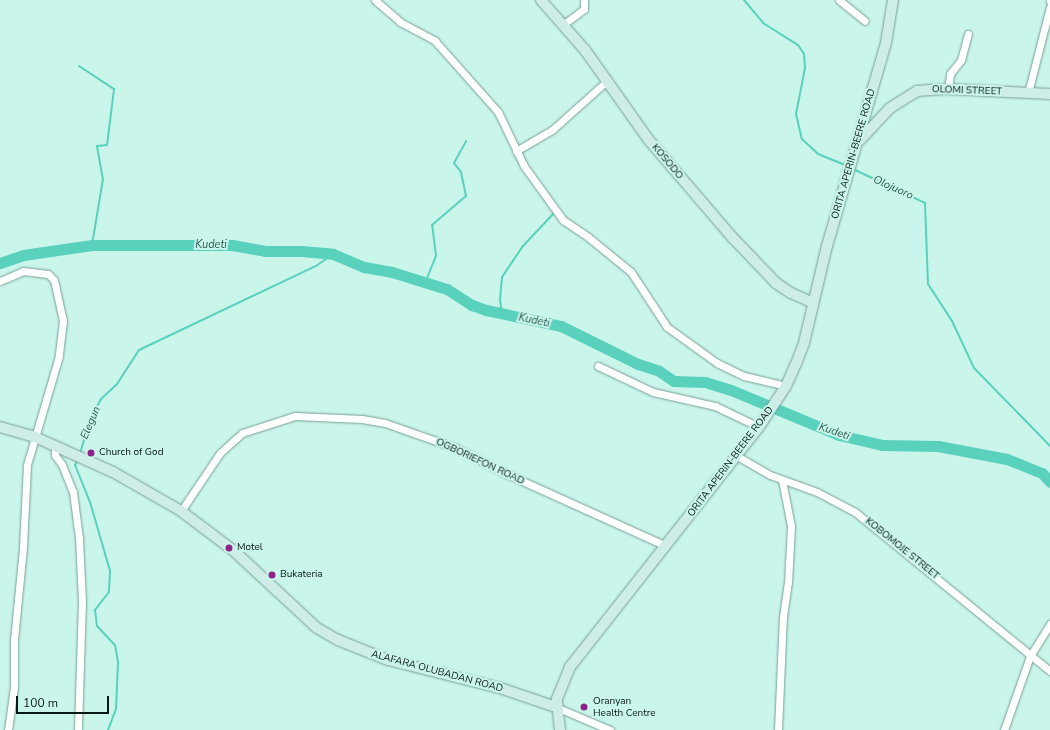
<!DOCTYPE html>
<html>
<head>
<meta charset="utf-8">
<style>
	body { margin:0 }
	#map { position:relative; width:1050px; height:730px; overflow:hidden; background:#caf5eb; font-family:"Nunito Sans",sans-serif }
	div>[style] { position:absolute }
	.stream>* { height:2px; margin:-1px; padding:0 1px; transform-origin:1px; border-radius:1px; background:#59d1bc }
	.river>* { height:11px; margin:-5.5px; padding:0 5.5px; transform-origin:5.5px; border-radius:5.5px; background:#59d1bc }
	.roads { filter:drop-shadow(0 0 1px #77a097) drop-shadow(0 0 1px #77a097) }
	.street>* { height:7px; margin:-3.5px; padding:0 3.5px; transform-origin:3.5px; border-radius:3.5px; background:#fff }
	.secondary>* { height:10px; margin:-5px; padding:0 5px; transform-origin:5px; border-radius:5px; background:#cfede8 }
	.dots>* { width:11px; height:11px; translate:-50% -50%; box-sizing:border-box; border:2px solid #caf5eb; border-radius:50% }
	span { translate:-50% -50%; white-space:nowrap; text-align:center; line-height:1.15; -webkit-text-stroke:4px #caf5eb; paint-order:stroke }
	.street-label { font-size:10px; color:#081815 }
	.poi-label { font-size:10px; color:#081815 }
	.left { translate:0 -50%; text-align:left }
	.water-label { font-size:11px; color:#285b52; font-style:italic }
	.scale { position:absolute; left:16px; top:696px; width:93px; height:18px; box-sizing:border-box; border:2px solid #081815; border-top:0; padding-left:5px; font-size:12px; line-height:14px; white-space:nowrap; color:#081815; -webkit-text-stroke:3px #caf5eb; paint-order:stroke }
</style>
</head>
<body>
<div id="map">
	<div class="stream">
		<div style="left:744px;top:0;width:30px;rotate:50deg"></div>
		<div style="left:763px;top:23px;width:41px;rotate:32.2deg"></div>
		<div style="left:798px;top:45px;width:11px;rotate:56deg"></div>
		<div style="left:804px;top:54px;width:14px;rotate:86deg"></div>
		<div style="left:805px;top:68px;width:47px;rotate:101.1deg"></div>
		<div style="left:796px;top:114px;width:26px;rotate:77deg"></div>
		<div style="left:802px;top:139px;width:22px;rotate:43deg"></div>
		<div style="left:818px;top:154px;width:32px;rotate:22deg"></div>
		<div style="left:79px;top:66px;width:42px;rotate:33.3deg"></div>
		<div style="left:114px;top:89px;width:56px;rotate:97.1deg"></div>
		<div style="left:107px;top:145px;width:10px;rotate:174deg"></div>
		<div style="left:97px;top:146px;width:34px;rotate:80deg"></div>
		<div style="left:103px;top:179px;width:67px;rotate:99.5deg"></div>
		<div style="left:853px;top:169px;width:80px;rotate:25.3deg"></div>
		<div style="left:925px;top:203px;width:81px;rotate:87.9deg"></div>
		<div style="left:928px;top:284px;width:44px;rotate:57deg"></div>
		<div style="left:952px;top:321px;width:52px;rotate:64.9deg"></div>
		<div style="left:974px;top:368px;width:109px;rotate:45.7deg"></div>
		<div style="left:425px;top:283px;width:29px;rotate:-68deg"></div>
		<div style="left:436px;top:256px;width:31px;rotate:-97deg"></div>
		<div style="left:432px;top:225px;width:45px;rotate:-40.5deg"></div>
		<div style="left:466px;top:196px;width:25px;rotate:-102deg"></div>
		<div style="left:461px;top:172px;width:11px;rotate:-128deg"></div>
		<div style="left:454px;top:163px;width:25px;rotate:-61deg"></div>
		<div style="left:502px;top:314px;width:14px;rotate:-98deg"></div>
		<div style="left:500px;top:300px;width:23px;rotate:-85deg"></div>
		<div style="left:502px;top:277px;width:36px;rotate:-56deg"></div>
		<div style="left:522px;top:247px;width:47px;rotate:-46.7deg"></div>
		<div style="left:80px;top:454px;width:36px;rotate:-74deg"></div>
		<div style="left:90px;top:419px;width:23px;rotate:-61deg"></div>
		<div style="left:101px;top:399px;width:22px;rotate:-43deg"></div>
		<div style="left:117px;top:384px;width:40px;rotate:-57.1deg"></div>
		<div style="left:139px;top:350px;width:196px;rotate:-25.4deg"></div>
		<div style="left:316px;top:266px;width:21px;rotate:-35deg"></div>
		<div style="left:78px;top:460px;width:6px;rotate:121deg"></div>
		<div style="left:75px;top:465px;width:40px;rotate:68deg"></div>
		<div style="left:90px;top:502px;width:72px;rotate:73.8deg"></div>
		<div style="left:110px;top:571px;width:21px;rotate:93deg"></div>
		<div style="left:109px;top:592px;width:23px;rotate:128deg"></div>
		<div style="left:95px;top:610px;width:16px;rotate:83deg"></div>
		<div style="left:97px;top:626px;width:26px;rotate:47deg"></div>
		<div style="left:115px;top:645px;width:17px;rotate:80deg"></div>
		<div style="left:118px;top:662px;width:47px;rotate:92.4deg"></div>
		<div style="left:116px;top:709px;width:22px;rotate:111deg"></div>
	</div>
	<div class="river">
		<div style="left:0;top:263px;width:24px;rotate:-19deg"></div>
		<div style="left:23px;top:255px;width:70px;rotate:-8.2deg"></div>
		<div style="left:92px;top:245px;width:140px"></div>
		<div style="left:232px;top:245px;width:34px;rotate:10deg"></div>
		<div style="left:265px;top:251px;width:36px"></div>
		<div style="left:301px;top:251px;width:32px;rotate:5deg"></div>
		<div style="left:333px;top:254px;width:34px;rotate:23deg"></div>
		<div style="left:364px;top:267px;width:28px;rotate:10deg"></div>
		<div style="left:392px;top:272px;width:58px;rotate:17.2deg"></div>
		<div style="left:447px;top:289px;width:30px;rotate:33deg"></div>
		<div style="left:472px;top:305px;width:15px;rotate:20deg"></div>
		<div style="left:486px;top:310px;width:77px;rotate:12deg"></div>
		<div style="left:561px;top:326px;width:86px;rotate:26.3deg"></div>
		<div style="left:638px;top:364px;width:22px;rotate:18deg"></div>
		<div style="left:659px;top:371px;width:18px;rotate:34deg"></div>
		<div style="left:674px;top:381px;width:31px;rotate:2deg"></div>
		<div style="left:705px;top:382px;width:27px;rotate:17deg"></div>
		<div style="left:731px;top:390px;width:117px;rotate:22.6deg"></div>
		<div style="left:839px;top:435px;width:44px;rotate:13.1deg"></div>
		<div style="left:882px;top:445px;width:56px;rotate:1deg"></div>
		<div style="left:938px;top:446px;width:70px;rotate:10.7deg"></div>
		<div style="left:1007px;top:459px;width:38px;rotate:22deg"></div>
		<div style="left:1042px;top:473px;width:12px;rotate:48deg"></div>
	</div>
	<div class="roads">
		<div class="street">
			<div style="left:375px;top:0;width:33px;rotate:41deg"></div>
			<div style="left:400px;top:22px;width:40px;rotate:28deg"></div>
			<div style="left:435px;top:41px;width:95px;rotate:48.4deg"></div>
			<div style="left:498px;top:112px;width:60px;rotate:64.3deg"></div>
			<div style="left:524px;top:166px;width:67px;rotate:54.2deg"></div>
			<div style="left:563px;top:220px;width:30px;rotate:34deg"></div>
			<div style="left:588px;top:237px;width:55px;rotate:39.1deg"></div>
			<div style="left:631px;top:272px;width:66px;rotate:56.8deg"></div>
			<div style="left:667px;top:327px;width:62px;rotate:35.8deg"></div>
			<div style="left:717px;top:363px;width:30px;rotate:26deg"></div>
			<div style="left:744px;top:376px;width:43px;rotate:13.4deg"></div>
			<div style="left:839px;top:0;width:33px;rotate:39deg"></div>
			<div style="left:1050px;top:0;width:1px;rotate:90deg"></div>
			<div style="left:564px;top:24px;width:25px;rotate:-37deg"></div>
			<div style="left:584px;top:9px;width:9px;rotate:-90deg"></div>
			<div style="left:948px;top:89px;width:15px;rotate:-82deg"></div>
			<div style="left:950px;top:74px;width:18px;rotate:-52deg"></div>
			<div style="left:961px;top:60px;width:27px;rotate:-75deg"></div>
			<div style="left:1028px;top:93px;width:89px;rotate:-75.7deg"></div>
			<div style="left:516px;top:151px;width:42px;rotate:-30.3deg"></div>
			<div style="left:552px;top:130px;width:75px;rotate:-41.8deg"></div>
			<div style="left:0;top:281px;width:25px;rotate:-23deg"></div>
			<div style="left:23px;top:271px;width:25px;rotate:7deg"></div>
			<div style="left:48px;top:274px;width:8px;rotate:45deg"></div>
			<div style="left:54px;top:280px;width:42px;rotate:77.6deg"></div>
			<div style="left:63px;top:321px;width:35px;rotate:97deg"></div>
			<div style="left:59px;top:356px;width:114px;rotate:106.4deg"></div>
			<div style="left:27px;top:465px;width:83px;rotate:92.8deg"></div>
			<div style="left:23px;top:548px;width:92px;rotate:95.6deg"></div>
			<div style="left:14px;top:640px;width:47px;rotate:90deg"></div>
			<div style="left:14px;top:687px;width:43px;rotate:97.9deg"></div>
			<div style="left:598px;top:366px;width:61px;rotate:25.3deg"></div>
			<div style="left:653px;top:392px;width:64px;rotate:12.7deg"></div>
			<div style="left:715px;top:406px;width:49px;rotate:25.5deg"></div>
			<div style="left:55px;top:446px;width:9px;rotate:90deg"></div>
			<div style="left:55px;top:455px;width:12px;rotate:55deg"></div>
			<div style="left:62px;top:465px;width:29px;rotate:68deg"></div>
			<div style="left:73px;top:492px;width:46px;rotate:82.6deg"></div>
			<div style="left:79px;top:538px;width:63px;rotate:87.3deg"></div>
			<div style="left:82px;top:601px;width:129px;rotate:91.8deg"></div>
			<div style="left:737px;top:456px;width:38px;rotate:30deg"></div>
			<div style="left:770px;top:475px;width:50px;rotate:19.9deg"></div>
			<div style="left:817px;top:492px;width:43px;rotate:27.8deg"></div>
			<div style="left:855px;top:512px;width:252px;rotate:39.2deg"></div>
			<div style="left:181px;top:511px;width:70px;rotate:-56.1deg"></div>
			<div style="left:220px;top:453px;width:30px;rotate:-42deg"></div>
			<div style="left:242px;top:433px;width:56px;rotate:-17.8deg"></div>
			<div style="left:295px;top:416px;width:67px;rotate:2.6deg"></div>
			<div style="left:362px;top:419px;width:23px;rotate:10deg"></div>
			<div style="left:385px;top:423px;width:75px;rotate:19.4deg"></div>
			<div style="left:456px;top:448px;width:59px;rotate:27deg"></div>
			<div style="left:509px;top:475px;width:172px;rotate:24.3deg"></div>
			<div style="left:556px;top:707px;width:59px;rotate:23.1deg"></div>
			<div style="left:778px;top:730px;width:113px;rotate:-87.5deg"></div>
			<div style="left:783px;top:617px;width:34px;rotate:-82deg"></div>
			<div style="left:788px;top:583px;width:57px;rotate:-87deg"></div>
			<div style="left:791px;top:526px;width:47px;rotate:-101.1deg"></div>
			<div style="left:1004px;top:730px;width:78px;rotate:-70.6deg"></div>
			<div style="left:1030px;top:656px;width:38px;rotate:-58deg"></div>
		</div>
		<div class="secondary">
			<div style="left:541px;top:0;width:67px;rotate:48.7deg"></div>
			<div style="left:585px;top:50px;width:109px;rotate:54.7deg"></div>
			<div style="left:648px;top:139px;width:129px;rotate:49.4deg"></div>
			<div style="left:732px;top:237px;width:64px;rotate:46.3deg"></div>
			<div style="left:776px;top:283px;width:18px;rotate:34deg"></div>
			<div style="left:791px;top:293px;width:24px;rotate:24deg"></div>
			<div style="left:860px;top:140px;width:44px;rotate:-46.8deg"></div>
			<div style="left:890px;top:108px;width:32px;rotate:-32deg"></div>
			<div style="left:917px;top:91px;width:31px;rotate:-4deg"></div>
			<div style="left:948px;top:89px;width:102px;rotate:2.8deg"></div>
			<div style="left:0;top:427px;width:36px;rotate:16deg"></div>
			<div style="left:35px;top:437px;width:85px;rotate:24.2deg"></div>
			<div style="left:113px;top:472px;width:78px;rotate:29.8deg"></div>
			<div style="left:181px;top:511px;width:66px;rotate:37deg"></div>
			<div style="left:234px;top:551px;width:113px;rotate:42.9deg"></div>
			<div style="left:317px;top:628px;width:24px;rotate:30deg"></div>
			<div style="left:338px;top:640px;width:54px;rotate:21.8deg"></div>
			<div style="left:388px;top:660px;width:115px;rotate:14deg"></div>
			<div style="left:500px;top:688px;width:59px;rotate:18.7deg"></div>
			<div style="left:560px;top:730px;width:31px;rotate:-96deg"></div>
			<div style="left:557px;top:699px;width:35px;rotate:-68deg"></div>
			<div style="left:570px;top:667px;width:305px;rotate:-51.8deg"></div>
			<div style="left:759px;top:427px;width:49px;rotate:-56.6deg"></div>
			<div style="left:786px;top:386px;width:24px;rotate:-66deg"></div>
			<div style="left:796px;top:364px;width:22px;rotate:-69deg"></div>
			<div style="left:804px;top:343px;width:100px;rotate:-76.7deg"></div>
			<div style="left:827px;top:246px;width:211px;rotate:-73.8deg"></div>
			<div style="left:886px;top:43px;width:44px;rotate:-80.8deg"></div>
		</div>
	</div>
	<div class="dots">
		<div style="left:91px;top:453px;background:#8d2388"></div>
		<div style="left:229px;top:548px;background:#8d2388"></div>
		<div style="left:272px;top:575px;background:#8d2388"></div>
		<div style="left:584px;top:707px;background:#8d2388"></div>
	</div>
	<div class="street-label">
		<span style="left:967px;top:91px;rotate:2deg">OLOMI STREET</span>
		<span style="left:854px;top:154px;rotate:-74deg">ORITA APERIN-BEERE ROAD</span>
		<span style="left:667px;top:162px;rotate:50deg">KOSODO</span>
		<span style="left:480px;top:462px;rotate:25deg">OGBORIEFON ROAD</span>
		<span style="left:731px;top:462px;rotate:-53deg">ORITA APERIN-BEERE ROAD</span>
		<span style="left:902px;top:549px;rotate:39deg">KOBOMOJE STREET</span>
		<span style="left:437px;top:672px;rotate:15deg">ALAFARA OLUBADAN ROAD</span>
	</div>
	<div class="poi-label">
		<span class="left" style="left:99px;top:453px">Church of God</span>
		<span class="left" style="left:237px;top:548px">Motel</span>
		<span class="left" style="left:280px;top:575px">Bukateria</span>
		<span class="left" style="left:593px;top:707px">Oranyan<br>Health Centre</span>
	</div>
	<div class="water-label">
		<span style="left:893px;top:188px;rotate:24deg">Olojuoro</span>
		<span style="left:211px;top:245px">Kudeti</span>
		<span style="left:534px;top:321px;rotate:12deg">Kudeti</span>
		<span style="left:91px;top:423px;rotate:-67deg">Elegun</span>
		<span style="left:834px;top:432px;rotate:19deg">Kudeti</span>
	</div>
	<div class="scale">100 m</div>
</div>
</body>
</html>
